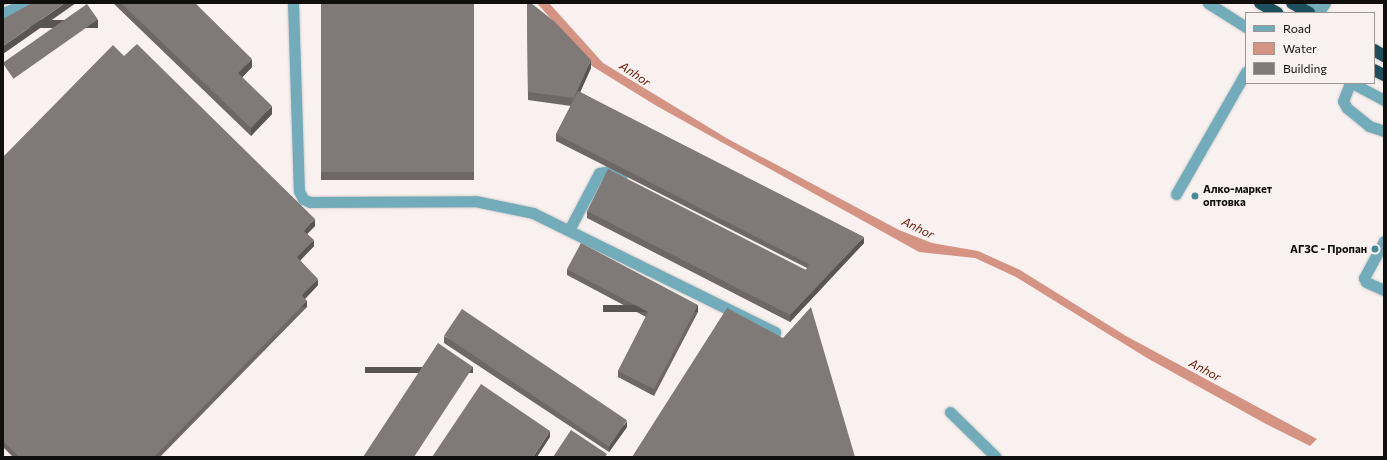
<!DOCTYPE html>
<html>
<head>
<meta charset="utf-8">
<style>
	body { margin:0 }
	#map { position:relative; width:1387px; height:460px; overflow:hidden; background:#f8f1ef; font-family:Commissioner,sans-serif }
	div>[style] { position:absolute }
	.water>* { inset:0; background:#d49383 }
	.roads { filter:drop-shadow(0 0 1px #d3cdcb) drop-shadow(0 0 1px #d3cdcb) }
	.minor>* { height:11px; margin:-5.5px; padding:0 5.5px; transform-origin:5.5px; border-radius:5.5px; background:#72acbb }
	.highway>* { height:12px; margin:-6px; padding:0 6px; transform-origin:6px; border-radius:6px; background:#1d505c }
	.wall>* { inset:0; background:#6d6866; transform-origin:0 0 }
	.shaded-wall>* { inset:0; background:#595553; transform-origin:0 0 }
	.building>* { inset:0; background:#7f7977; transform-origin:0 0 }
	.dots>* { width:11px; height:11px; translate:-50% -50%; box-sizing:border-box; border:2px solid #f8f1ef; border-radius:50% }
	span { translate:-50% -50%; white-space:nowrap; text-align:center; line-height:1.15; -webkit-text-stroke:3px #f8f1ef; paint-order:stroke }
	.poi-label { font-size:11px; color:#110f0e; font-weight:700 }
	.left { translate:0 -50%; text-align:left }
	.right { translate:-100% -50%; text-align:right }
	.water-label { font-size:12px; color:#681b08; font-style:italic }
	.frame { position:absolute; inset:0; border:4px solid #110f0e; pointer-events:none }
	.legend { position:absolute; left:1245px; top:12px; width:130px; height:72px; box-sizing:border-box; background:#f8f1ef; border:1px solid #9c9795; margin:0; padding:5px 7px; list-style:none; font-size:12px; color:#110f0e }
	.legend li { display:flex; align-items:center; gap:8px; height:20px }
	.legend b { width:20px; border:1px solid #9c9795 }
</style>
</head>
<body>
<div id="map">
	<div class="water">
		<div style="clip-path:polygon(537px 3px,549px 3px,603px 63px,728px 139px,899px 230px,932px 243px,978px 251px,1020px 270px,1126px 336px,1317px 439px,1310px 446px,1266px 424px,1147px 358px,1016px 277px,975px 258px,919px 252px,655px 105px,592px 66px)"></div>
	</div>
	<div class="roads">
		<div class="minor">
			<div style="left:293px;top:3px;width:188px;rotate:88.2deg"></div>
			<div style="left:299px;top:191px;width:9px;rotate:63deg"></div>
			<div style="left:303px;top:199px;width:8px;rotate:23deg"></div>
			<div style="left:310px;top:202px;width:165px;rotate:-0.3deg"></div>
			<div style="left:475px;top:201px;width:59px;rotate:11.7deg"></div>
			<div style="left:533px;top:213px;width:270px;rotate:26.2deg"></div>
			<div style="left:1208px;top:3px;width:45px;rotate:32.3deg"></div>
			<div style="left:1311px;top:3px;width:10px;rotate:73deg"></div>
			<div style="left:3px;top:13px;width:25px;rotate:-23deg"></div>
			<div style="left:1318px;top:13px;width:12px;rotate:-55deg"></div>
			<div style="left:1350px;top:83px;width:19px;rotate:111deg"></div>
			<div style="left:1343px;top:101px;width:8px;rotate:60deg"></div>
			<div style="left:1347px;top:108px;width:28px;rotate:39deg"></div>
			<div style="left:1369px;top:126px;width:16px;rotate:18deg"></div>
			<div style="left:1352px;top:83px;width:36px;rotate:28deg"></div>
			<div style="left:1176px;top:194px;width:141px;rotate:-60.2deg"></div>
			<div style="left:569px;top:230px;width:64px;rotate:-62.2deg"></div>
			<div style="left:599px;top:173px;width:11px;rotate:-10deg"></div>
			<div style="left:610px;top:171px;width:13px;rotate:29deg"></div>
			<div style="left:1384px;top:241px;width:42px;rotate:118.4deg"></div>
			<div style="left:1364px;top:278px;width:4px;rotate:63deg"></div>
			<div style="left:1366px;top:282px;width:20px;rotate:24deg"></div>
			<div style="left:950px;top:412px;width:64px;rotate:44.4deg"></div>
		</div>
		<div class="highway">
			<div style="left:1260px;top:3px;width:20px;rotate:30deg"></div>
			<div style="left:1292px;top:3px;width:20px;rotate:30deg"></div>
			<div style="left:1374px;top:50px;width:12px;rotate:31deg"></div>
			<div style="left:1374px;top:70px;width:11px;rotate:27deg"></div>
		</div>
	</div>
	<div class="wall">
		<div style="clip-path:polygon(114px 3px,195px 3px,252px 67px,242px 77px,272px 114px,251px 136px,114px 4px)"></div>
		<div style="left:321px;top:3px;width:153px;height:177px"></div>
		<div style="clip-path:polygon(527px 3px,591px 68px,580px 92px,864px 243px,790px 322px,587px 218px,587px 211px,806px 270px,807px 268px,556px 141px,556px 134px,571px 106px,528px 100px)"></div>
		<div style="clip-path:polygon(124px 56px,315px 226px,307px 234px,314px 246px,300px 260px,318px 285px,305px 299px,307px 307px,160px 457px,13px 457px,3px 447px,3px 157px)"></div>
		<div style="clip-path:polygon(567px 269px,698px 312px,654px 396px,618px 377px,618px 371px,646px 317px,567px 275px)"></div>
		<div style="clip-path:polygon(444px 336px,627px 427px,609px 452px,444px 343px)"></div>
	</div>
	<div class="shaded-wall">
		<div style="clip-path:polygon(3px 3px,10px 3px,3px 5px)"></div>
		<div style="clip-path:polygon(65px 3px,76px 3px,3px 54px,3px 46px)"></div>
		<div style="left:98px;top:20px;width:8px;height:116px;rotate:90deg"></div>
		<div style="clip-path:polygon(252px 59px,252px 67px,238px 82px,238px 73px)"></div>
		<div style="clip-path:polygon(591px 60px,591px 68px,574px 106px,574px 98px)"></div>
		<div style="clip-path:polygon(272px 106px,272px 114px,251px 136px,251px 128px)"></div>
		<div style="clip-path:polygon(315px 219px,315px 226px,304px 237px,304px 231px)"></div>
		<div style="clip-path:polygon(864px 237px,864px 243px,790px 322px,790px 315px)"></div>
		<div style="clip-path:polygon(314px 240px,314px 246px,297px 264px,297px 257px)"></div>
		<div style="clip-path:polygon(318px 279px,318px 285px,302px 302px,302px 295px)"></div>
		<div style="left:307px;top:301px;width:6px;height:219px;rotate:90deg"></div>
		<div style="left:698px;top:305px;width:7px;height:95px;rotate:90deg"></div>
		<div style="left:473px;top:367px;width:6px;height:108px;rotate:90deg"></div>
		<div style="clip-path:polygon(627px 421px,627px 427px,609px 452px,609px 446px)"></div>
		<div style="clip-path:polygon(550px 431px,550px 437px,537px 457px,533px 457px)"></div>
	</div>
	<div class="building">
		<div style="clip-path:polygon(32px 3px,65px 3px,3px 46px,3px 19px)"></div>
		<div style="clip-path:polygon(121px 3px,195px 3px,252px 59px,238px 73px,272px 106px,251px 128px)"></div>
		<div style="left:321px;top:3px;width:153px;height:169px"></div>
		<div style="clip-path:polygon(527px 3px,531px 3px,555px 22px,591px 60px,574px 98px,528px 92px)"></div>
		<div style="left:87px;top:4px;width:19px;height:103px;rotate:55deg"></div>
		<div style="clip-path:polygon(137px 44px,315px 219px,304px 231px,314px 240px,297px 257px,318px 279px,302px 295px,307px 301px,154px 457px,19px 457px,3px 441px,3px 157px,113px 45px,124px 56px)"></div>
		<div style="clip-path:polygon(578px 91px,864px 237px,790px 315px,587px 211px,608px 169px,806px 270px,809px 264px,556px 134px)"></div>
		<div style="clip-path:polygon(581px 243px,698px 305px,654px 389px,618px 371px,648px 312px,567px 269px)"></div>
		<div style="clip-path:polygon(811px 307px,855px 457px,632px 457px,727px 308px,783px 338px)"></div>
		<div style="left:462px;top:309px;width:199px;height:32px;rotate:34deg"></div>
		<div style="clip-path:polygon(438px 343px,473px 367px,414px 457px,363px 457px)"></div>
		<div style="clip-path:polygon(481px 384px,550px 431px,533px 457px,432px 457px)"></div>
		<div style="clip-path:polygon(571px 430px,607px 454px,605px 457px,553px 457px)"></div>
	</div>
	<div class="dots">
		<div style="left:1195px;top:196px;background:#478a9a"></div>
		<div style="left:1375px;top:249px;background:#478a9a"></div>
	</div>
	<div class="poi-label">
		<span class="left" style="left:1203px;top:196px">Алко-маркет<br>оптовка</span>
		<span class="right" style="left:1367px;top:249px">АГЗС - Пропан</span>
	</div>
	<div class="water-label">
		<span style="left:635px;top:74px;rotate:34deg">Anhor</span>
		<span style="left:918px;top:228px;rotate:26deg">Anhor</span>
		<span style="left:1205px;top:370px;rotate:28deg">Anhor</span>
	</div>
	<div class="frame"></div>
	<ul class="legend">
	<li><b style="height:5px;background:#72acbb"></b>Road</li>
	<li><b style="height:11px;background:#d49383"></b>Water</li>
	<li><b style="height:11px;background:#7f7977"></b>Building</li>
	</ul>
</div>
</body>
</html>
